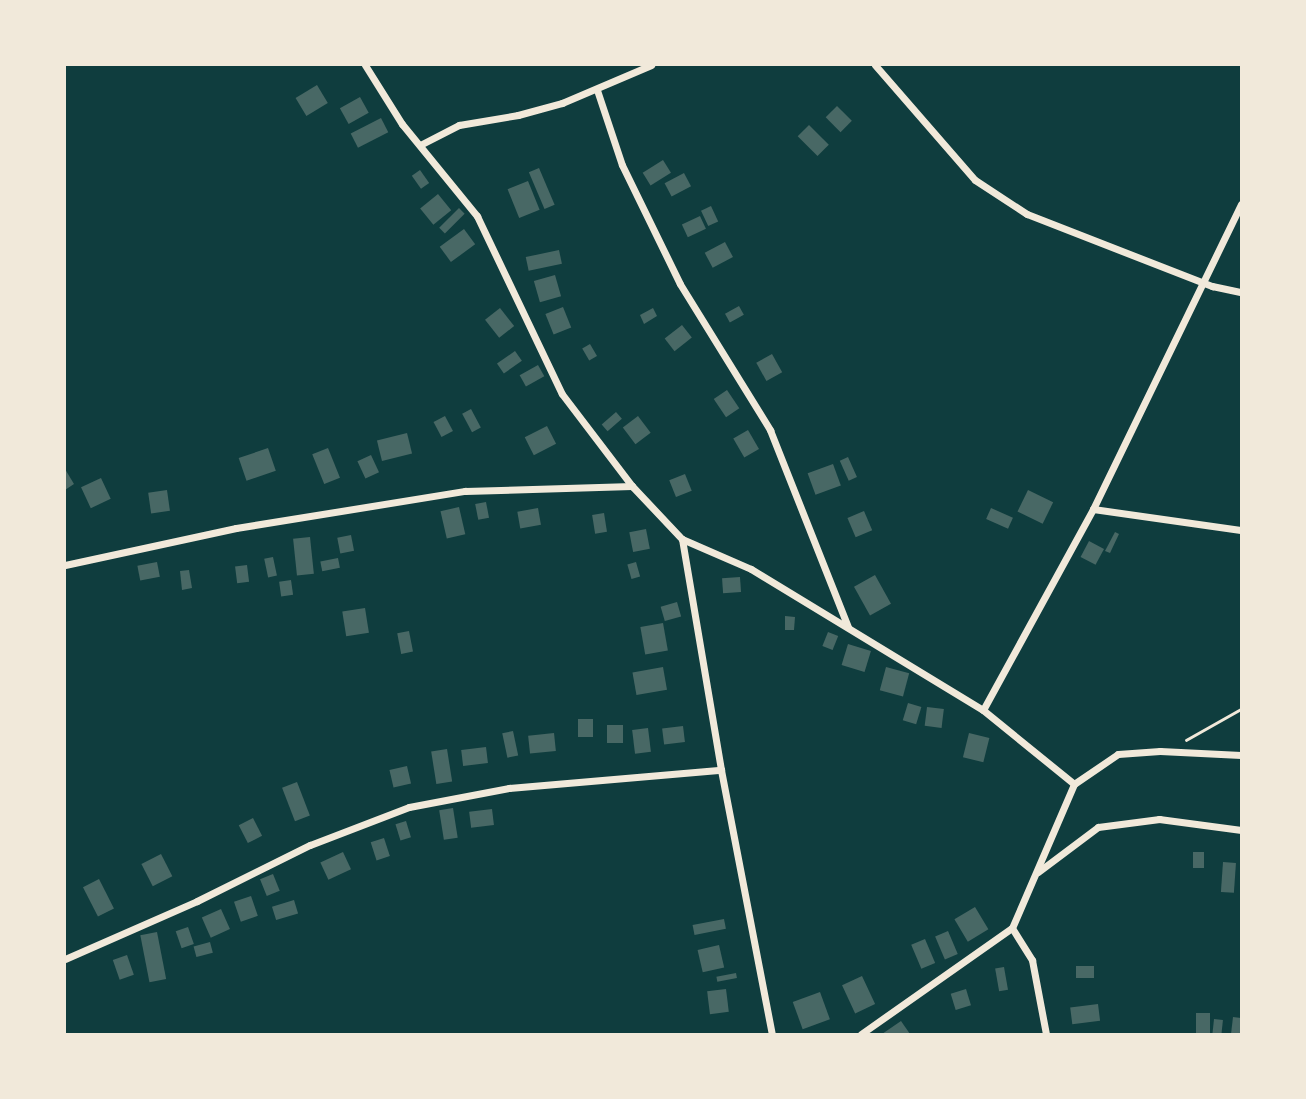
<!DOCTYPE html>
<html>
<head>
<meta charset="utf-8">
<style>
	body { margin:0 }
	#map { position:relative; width:1306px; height:1099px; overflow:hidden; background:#0f3d3e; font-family:"DejaVu Sans",sans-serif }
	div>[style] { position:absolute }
	.building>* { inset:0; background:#486865; transform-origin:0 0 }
	.path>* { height:2.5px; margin:-1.25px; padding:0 1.25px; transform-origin:1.25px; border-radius:1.25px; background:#f1e9da }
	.minor>* { height:7px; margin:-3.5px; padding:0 3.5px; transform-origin:3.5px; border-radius:3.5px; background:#f1e9da }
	span { translate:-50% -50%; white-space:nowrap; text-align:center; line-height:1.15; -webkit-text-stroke:7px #f1e9da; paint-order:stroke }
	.frame { position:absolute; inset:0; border:66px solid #f1e9da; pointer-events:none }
</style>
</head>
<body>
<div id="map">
	<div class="building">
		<div style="left:317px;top:85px;width:21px;height:25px;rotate:59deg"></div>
		<div style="left:360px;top:97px;width:18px;height:23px;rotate:61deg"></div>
		<div style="left:837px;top:106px;width:21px;height:16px;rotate:45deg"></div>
		<div style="left:381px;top:118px;width:16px;height:34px;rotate:63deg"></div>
		<div style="left:809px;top:125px;width:28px;height:16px;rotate:45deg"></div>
		<div style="left:663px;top:160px;width:15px;height:24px;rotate:58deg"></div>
		<div style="left:539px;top:168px;width:40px;height:11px;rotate:67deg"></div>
		<div style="left:420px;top:170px;width:16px;height:10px;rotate:55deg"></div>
		<div style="left:684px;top:173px;width:15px;height:22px;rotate:62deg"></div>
		<div style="left:528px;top:181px;width:31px;height:22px;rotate:68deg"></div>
		<div style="left:438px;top:194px;width:21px;height:23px;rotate:51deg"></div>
		<div style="left:711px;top:206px;width:17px;height:11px;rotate:65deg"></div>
		<div style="left:459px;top:208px;width:8px;height:28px;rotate:45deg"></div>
		<div style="left:700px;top:216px;width:14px;height:20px;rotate:65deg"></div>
		<div style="left:464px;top:229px;width:19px;height:30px;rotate:54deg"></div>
		<div style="left:725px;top:242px;width:17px;height:23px;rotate:62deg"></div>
		<div style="left:559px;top:250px;width:14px;height:34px;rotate:78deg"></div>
		<div style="left:555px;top:275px;width:22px;height:22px;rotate:74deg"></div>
		<div style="left:739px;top:306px;width:10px;height:16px;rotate:61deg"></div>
		<div style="left:563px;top:307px;width:22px;height:19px;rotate:68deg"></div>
		<div style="left:500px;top:308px;width:23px;height:19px;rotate:52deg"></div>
		<div style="clip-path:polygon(653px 308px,657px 316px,644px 324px,640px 315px)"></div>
		<div style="left:682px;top:325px;width:16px;height:22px;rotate:52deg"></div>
		<div style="left:590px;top:344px;width:14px;height:9px;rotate:60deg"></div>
		<div style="left:515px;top:351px;width:12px;height:22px;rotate:55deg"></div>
		<div style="left:772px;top:354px;width:21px;height:18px;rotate:61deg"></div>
		<div style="left:538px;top:365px;width:13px;height:21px;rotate:61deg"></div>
		<div style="left:727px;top:390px;width:22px;height:16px;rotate:56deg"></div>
		<div style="left:471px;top:409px;width:21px;height:10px;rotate:62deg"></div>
		<div style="left:616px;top:412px;width:9px;height:19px;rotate:49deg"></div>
		<div style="left:445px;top:416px;width:17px;height:13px;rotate:62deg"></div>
		<div style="left:638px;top:416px;width:21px;height:19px;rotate:53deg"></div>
		<div style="left:547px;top:426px;width:20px;height:25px;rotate:63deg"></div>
		<div style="left:748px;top:430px;width:22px;height:17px;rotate:60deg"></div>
		<div style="left:407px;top:433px;width:21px;height:31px;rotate:76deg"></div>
		<div style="left:268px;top:448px;width:24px;height:31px;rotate:71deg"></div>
		<div style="left:328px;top:448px;width:32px;height:17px;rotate:68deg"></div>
		<div style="left:371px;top:455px;width:19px;height:15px;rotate:65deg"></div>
		<div style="left:848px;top:457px;width:22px;height:9px;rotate:66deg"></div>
		<div style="left:833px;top:464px;width:23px;height:27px;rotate:70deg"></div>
		<div style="clip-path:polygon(65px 469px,74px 484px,65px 490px)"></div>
		<div style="left:685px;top:474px;width:18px;height:17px;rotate:68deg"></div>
		<div style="left:101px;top:478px;width:23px;height:22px;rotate:65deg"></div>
		<div style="left:167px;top:490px;width:21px;height:19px;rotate:82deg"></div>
		<div style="left:1028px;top:490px;width:28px;height:24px;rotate:26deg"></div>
		<div style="left:486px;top:502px;width:16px;height:11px;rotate:79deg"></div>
		<div style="left:459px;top:507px;width:28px;height:19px;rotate:77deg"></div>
		<div style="left:538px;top:508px;width:17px;height:21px;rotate:80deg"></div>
		<div style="left:991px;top:508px;width:24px;height:12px;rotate:24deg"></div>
		<div style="left:864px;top:511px;width:21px;height:18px;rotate:67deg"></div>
		<div style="left:604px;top:513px;width:19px;height:12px;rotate:81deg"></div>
		<div style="left:646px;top:529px;width:20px;height:17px;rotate:79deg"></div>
		<div style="clip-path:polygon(1115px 532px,1119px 534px,1110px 553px,1105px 551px)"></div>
		<div style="left:351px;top:535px;width:16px;height:14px;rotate:79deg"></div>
		<div style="left:310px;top:537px;width:37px;height:17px;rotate:84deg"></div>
		<div style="left:1089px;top:541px;width:17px;height:18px;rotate:28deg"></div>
		<div style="left:273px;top:557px;width:19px;height:9px;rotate:78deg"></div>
		<div style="left:338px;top:558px;width:10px;height:18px;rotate:79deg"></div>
		<div style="left:157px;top:562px;width:15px;height:20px;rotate:79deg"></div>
		<div style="left:636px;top:562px;width:15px;height:9px;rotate:74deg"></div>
		<div style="left:247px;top:565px;width:17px;height:12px;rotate:83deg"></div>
		<div style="clip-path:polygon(189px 570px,192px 588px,182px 590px,180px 571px)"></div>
		<div style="left:875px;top:575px;width:33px;height:24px;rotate:61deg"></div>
		<div style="left:740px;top:577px;width:15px;height:18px;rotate:86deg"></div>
		<div style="left:291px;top:580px;width:15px;height:12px;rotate:82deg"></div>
		<div style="left:677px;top:602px;width:15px;height:17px;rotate:74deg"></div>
		<div style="left:365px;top:608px;width:25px;height:23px;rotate:81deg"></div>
		<div style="clip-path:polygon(785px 616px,795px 617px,794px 630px,785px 630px)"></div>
		<div style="left:663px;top:623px;width:28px;height:23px;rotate:80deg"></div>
		<div style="left:409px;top:631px;width:21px;height:12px;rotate:79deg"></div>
		<div style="left:828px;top:632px;width:11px;height:15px;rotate:22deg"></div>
		<div style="left:848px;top:644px;width:24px;height:22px;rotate:17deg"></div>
		<div style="left:663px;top:667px;width:23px;height:31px;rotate:80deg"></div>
		<div style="left:886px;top:667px;width:24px;height:24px;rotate:15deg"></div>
		<div style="left:908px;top:703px;width:14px;height:18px;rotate:17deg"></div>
		<div style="left:927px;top:707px;width:17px;height:19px;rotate:7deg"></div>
		<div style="left:578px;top:719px;width:15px;height:18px"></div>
		<div style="left:607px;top:725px;width:16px;height:18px"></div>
		<div style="left:683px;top:726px;width:16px;height:21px;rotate:83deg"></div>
		<div style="left:648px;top:728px;width:24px;height:16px;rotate:83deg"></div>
		<div style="left:513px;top:731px;width:25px;height:11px;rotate:78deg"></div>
		<div style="left:554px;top:733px;width:18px;height:26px;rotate:84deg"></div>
		<div style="left:969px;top:733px;width:21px;height:25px;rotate:14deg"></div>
		<div style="left:486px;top:747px;width:16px;height:25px;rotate:83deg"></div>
		<div style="left:447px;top:749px;width:33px;height:16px;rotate:81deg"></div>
		<div style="left:407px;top:766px;width:18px;height:18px;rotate:77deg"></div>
		<div style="left:297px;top:782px;width:36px;height:16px;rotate:69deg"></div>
		<div style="left:453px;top:808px;width:30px;height:14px;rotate:81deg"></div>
		<div style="left:492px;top:809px;width:16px;height:23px;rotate:83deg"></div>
		<div style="left:253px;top:818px;width:20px;height:16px;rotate:63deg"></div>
		<div style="left:406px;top:821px;width:17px;height:11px;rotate:73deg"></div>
		<div style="left:384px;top:838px;width:19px;height:14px;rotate:72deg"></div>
		<div style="left:343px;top:852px;width:19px;height:25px;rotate:65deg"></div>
		<div style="left:1193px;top:852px;width:11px;height:16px"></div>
		<div style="left:161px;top:854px;width:25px;height:22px;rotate:63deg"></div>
		<div style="left:1223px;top:862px;width:13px;height:30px;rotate:4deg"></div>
		<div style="left:273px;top:874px;width:18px;height:14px;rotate:68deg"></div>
		<div style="left:99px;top:879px;width:33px;height:18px;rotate:63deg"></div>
		<div style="left:251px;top:896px;width:21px;height:18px;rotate:71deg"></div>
		<div style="left:294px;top:900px;width:14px;height:23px;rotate:73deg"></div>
		<div style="left:975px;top:907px;width:26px;height:24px;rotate:59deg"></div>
		<div style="left:221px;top:909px;width:22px;height:21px;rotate:66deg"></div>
		<div style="left:724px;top:919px;width:10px;height:32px;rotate:79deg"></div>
		<div style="left:188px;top:927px;width:18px;height:13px;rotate:71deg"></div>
		<div style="left:948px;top:931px;width:25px;height:14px;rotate:67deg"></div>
		<div style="left:157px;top:932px;width:48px;height:17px;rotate:79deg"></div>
		<div style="left:925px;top:939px;width:26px;height:15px;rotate:67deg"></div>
		<div style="left:210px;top:942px;width:11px;height:17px;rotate:75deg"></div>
		<div style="left:719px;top:945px;width:23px;height:22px;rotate:77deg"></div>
		<div style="left:127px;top:955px;width:21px;height:15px;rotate:71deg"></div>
		<div style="left:1076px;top:966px;width:18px;height:12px"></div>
		<div style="left:1004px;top:967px;width:23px;height:9px;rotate:80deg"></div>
		<div style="left:736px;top:973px;width:5px;height:20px;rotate:79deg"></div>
		<div style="left:862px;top:976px;width:31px;height:22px;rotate:65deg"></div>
		<div style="left:726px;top:989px;width:23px;height:19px;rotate:83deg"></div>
		<div style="left:966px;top:989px;width:17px;height:16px;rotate:73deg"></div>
		<div style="left:820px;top:992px;width:29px;height:29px;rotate:70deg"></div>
		<div style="left:1098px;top:1004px;width:17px;height:28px;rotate:83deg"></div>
		<div style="left:1196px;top:1013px;width:14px;height:21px"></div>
		<div style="clip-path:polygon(1233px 1017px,1241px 1018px,1241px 1034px,1231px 1034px)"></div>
		<div style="left:1214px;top:1019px;width:9px;height:15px;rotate:6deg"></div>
		<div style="clip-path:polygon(901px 1021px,910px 1034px,882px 1034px)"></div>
	</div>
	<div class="path">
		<div style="left:1186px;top:740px;width:63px;rotate:-29.4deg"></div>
	</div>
	<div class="minor">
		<div style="left:365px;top:65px;width:70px;rotate:57.9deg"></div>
		<div style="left:402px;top:124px;width:119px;rotate:50.8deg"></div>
		<div style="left:477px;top:216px;width:197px;rotate:64.5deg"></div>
		<div style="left:562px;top:394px;width:116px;rotate:52.7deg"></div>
		<div style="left:632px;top:486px;width:73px;rotate:46.7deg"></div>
		<div style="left:682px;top:539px;width:234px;rotate:80.4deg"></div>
		<div style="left:721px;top:770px;width:269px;rotate:79.1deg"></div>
		<div style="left:875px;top:65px;width:152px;rotate:49deg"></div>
		<div style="left:975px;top:180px;width:62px;rotate:33.2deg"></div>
		<div style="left:1027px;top:214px;width:199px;rotate:21.3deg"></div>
		<div style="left:1212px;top:286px;width:30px;rotate:12deg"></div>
		<div style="left:597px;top:90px;width:79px;rotate:71.6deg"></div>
		<div style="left:622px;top:165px;width:132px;rotate:64deg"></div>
		<div style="left:680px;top:284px;width:172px;rotate:58.3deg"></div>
		<div style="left:770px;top:430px;width:212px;rotate:68.4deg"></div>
		<div style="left:420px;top:145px;width:44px;rotate:-27.1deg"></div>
		<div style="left:459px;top:125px;width:60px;rotate:-9.6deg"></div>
		<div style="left:518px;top:115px;width:46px;rotate:-15.3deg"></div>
		<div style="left:562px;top:103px;width:97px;rotate:-23.1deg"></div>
		<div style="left:1093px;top:509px;width:149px;rotate:8.1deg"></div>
		<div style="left:682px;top:539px;width:75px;rotate:23.5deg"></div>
		<div style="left:751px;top:569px;width:271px;rotate:31.3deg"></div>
		<div style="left:983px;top:710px;width:117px;rotate:39.1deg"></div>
		<div style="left:65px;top:565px;width:175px;rotate:-12.2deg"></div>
		<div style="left:236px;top:528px;width:232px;rotate:-9.2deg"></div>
		<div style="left:465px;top:491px;width:167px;rotate:-1.7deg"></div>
		<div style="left:983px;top:710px;width:229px;rotate:-61.3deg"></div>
		<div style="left:1093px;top:509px;width:339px;rotate:-64.1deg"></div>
		<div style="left:1038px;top:872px;width:75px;rotate:-36.9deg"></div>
		<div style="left:1098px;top:827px;width:62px;rotate:-7.5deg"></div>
		<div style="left:1159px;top:819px;width:83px;rotate:7.6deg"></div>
		<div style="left:1012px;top:928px;width:157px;rotate:-66.7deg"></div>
		<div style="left:1074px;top:784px;width:53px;rotate:-34.3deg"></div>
		<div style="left:1118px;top:754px;width:42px;rotate:-4.1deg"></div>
		<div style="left:1160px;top:751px;width:81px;rotate:2.8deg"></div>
		<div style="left:1012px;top:928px;width:38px;rotate:58deg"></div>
		<div style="left:1032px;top:960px;width:75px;rotate:79.3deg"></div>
		<div style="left:65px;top:959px;width:144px;rotate:-23.7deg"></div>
		<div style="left:197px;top:901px;width:126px;rotate:-26.4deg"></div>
		<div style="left:310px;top:845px;width:106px;rotate:-21deg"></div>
		<div style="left:409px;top:807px;width:102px;rotate:-10.8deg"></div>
		<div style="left:509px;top:788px;width:213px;rotate:-4.9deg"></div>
		<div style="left:861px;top:1034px;width:184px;rotate:-35.1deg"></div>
	</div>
	<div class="frame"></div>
</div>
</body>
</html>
